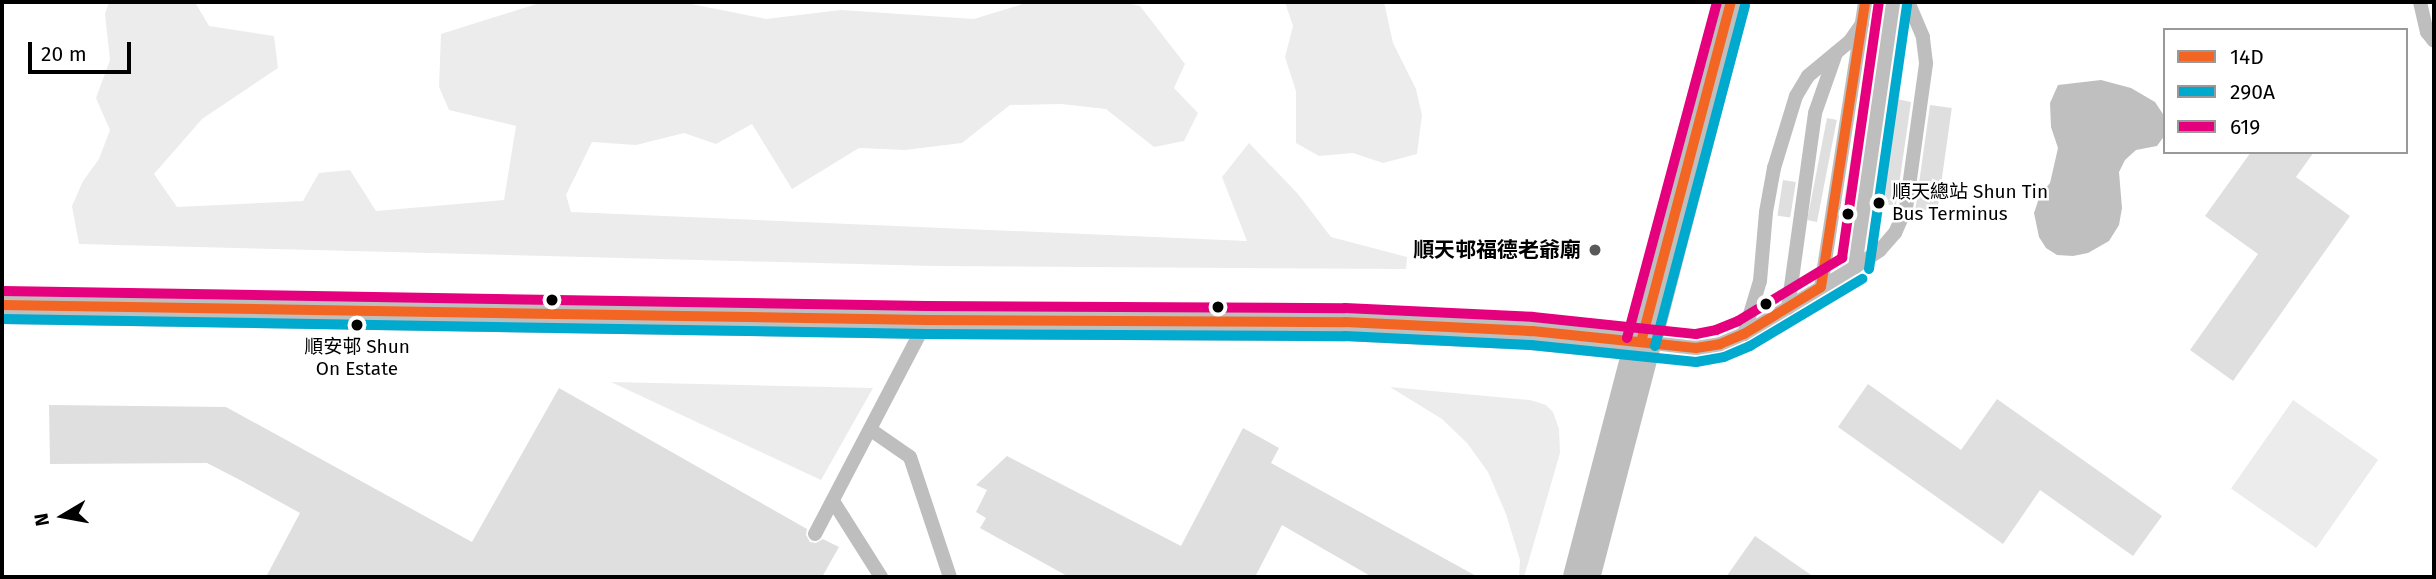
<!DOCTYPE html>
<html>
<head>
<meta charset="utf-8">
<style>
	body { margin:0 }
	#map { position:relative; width:2436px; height:579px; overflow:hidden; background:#fff; font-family:"Fira Sans","Noto Sans TC",sans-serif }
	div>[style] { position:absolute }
	.green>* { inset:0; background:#ececec; transform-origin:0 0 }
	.water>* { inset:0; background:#bfbfbf }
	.building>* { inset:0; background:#dfdfdf; transform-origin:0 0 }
	.service>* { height:14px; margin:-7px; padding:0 7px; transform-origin:7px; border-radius:7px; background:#bebebe }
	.tertiary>* { height:37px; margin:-18.5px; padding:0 18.5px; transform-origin:18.5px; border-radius:18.5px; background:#bebebe }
	.bus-1>* { height:10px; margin:-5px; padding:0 5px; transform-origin:5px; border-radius:5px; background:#f26522 }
	.bus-2>* { height:10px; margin:-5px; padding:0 5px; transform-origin:5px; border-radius:5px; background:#00a9ce }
	.bus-3>* { height:10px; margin:-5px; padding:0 5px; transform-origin:5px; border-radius:5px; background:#e5007d }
	.dots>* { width:19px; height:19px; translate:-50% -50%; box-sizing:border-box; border:4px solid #fff; border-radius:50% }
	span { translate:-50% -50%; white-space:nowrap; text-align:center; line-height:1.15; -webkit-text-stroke:5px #fff; paint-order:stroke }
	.bus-label { font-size:19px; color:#000 }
	.left { translate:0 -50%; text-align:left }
	.poi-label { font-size:21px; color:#000; font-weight:700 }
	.right { translate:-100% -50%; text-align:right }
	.frame { position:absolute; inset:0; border:4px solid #000; pointer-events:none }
	.legend { position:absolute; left:2163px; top:28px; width:245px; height:126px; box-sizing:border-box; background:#fff; border:2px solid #999; margin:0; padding:9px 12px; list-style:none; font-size:21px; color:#000 }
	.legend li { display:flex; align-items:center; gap:14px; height:35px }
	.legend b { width:35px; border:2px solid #999 }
	.north { position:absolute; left:28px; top:481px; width:70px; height:70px; -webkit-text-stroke:5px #fff; paint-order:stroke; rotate:260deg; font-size:19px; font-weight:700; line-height:28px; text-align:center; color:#000 }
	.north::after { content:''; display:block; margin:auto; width:24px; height:32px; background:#000; clip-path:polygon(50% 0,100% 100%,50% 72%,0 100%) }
	.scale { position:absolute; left:28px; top:42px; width:103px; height:32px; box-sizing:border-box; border:4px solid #000; border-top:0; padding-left:9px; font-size:21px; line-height:24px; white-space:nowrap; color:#000; -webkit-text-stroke:5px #fff; paint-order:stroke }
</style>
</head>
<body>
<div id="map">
	<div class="green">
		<div style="clip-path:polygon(109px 2px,195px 2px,209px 26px,274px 36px,278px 68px,202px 119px,154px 174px,177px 207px,303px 201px,319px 173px,350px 170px,376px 211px,504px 200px,516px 126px,449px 110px,439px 87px,441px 34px,543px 2px,681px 2px,766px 19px,841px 10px,974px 19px,1029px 2px,1121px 2px,1140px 6px,1185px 64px,1174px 88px,1198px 113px,1184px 141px,1154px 147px,1106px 109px,1061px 104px,1010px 105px,962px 143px,905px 150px,859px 148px,792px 189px,752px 124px,716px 144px,684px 133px,636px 145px,592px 142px,566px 195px,571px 212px,1247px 241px,1222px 177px,1249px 143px,1298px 194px,1331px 237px,1407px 257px,1406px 269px,934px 266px,79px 244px,72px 206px,83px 181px,99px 159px,110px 130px,96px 98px,110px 60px,105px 14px)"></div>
		<div style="clip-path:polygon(1285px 2px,1384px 2px,1393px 43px,1416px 89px,1422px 115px,1417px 154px,1383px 163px,1353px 153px,1319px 156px,1296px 143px,1296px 91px,1285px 57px,1293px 26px)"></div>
		<div style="clip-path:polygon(611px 382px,873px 388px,821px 480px)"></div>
		<div style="clip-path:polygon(1390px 387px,1530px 400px,1546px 405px,1553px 412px,1559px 429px,1560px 453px,1524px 577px,1519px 577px,1520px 560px,1506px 514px,1488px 472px,1467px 443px,1442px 419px)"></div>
		<div style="left:2293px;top:400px;width:104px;height:108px;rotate:35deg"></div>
	</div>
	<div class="water">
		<div style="clip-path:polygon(2101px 80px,2131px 88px,2155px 102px,2165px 117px,2165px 135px,2157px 146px,2136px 150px,2125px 160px,2119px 172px,2122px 208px,2119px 225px,2109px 241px,2088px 253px,2073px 256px,2057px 255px,2046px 248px,2039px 237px,2034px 213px,2040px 195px,2050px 183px,2058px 148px,2051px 127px,2050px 103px,2058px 85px)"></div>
	</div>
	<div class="building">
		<div style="clip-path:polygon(1861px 98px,1869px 99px,1854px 203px,1844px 201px)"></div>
		<div style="clip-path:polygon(1892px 98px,1911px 102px,1896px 206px,1874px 202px,1889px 101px)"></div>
		<div style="left:1930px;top:105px;width:22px;height:105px;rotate:8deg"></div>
		<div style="left:1827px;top:118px;width:10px;height:104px;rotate:11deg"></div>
		<div style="clip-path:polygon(2251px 152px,2314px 152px,2296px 177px,2350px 216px,2233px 381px,2190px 350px,2258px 254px,2205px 216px)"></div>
		<div style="left:1783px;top:180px;width:13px;height:36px;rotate:9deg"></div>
		<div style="clip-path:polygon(1868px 384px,1961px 450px,1997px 399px,2162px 516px,2133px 556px,2040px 490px,2003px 544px,1838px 427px)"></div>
		<div style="clip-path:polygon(559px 388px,807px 529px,806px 535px,810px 542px,816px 543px,823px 539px,839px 547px,822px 577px,266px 577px,300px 513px,240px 480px,207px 463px,50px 464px,49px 405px,226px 407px,472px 542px)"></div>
		<div style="clip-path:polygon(1243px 428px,1279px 448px,1271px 463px,1478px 577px,1372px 577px,1282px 525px,1255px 577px,1069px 577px,980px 528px,986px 518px,976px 512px,987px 490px,976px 485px,1007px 456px,1181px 546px)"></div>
		<div style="clip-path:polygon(1755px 536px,1814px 577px,1726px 577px)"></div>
	</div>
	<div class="service">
		<div style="left:2420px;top:2px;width:31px;rotate:77deg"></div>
		<div style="left:2427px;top:32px;width:11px;rotate:52deg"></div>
		<div style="left:1855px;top:267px;width:268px;rotate:-81.8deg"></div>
		<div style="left:1821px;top:287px;width:288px;rotate:-81.2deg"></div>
		<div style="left:1788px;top:308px;width:197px;rotate:-82.1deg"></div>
		<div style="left:1815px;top:113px;width:64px;rotate:-70.7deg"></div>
		<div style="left:1744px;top:334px;width:55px;rotate:-73.2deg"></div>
		<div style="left:1760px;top:281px;width:69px;rotate:-85deg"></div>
		<div style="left:1766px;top:212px;width:45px;rotate:-79.7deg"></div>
		<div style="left:1774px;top:168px;width:75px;rotate:-73deg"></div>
		<div style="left:1796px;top:96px;width:23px;rotate:-59deg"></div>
		<div style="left:1808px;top:76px;width:55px;rotate:-39.8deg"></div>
		<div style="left:1850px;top:41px;width:21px;rotate:-55deg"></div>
		<div style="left:1644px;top:342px;width:52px;rotate:6.6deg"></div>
		<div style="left:1696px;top:348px;width:24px;rotate:-9deg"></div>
		<div style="left:1720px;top:344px;width:26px;rotate:-23deg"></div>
		<div style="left:1744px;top:334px;width:130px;rotate:-31.1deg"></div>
		<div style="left:1855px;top:267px;width:30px;rotate:-34deg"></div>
		<div style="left:1880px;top:250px;width:23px;rotate:-49deg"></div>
		<div style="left:1895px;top:233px;width:27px;rotate:-66deg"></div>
		<div style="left:1906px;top:208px;width:146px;rotate:-82.1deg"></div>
		<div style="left:1926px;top:63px;width:26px;rotate:-97deg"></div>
		<div style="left:1923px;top:37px;width:38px;rotate:-113deg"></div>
		<div style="left:871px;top:430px;width:47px;rotate:34.7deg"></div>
		<div style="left:910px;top:457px;width:126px;rotate:71.6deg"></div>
		<div style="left:833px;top:501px;width:90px;rotate:57.7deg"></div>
		<div style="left:815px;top:534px;width:239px;rotate:-62.4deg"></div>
	</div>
	<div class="tertiary">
		<div style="left:2px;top:305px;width:925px;rotate:0.93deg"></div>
		<div style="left:927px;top:320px;width:418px;rotate:0.3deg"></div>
		<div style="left:1345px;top:322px;width:187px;rotate:2.8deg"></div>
		<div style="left:1532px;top:331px;width:110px;rotate:5.8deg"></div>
		<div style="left:1581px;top:577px;width:594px;rotate:-75.38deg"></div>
	</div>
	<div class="bus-1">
		<div style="left:2px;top:305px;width:925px;rotate:0.93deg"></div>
		<div style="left:927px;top:320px;width:418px;rotate:0.3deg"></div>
		<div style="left:1345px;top:322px;width:187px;rotate:2.8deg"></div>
		<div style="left:1532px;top:331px;width:165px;rotate:5.9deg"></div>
		<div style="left:1696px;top:348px;width:24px;rotate:-9deg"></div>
		<div style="left:1720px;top:344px;width:26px;rotate:-23deg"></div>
		<div style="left:1744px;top:334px;width:90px;rotate:-31.4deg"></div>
		<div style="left:1821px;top:287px;width:288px;rotate:-81.2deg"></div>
		<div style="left:1641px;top:342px;width:352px;rotate:-75.2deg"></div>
	</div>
	<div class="bus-2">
		<div style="left:1869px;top:269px;width:268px;rotate:-81.8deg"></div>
		<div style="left:2px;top:319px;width:925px;rotate:0.93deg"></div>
		<div style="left:927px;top:334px;width:418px;rotate:0.3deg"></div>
		<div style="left:1345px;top:336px;width:186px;rotate:2.8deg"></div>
		<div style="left:1531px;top:345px;width:166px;rotate:5.9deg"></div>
		<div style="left:1696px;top:362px;width:28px;rotate:-10deg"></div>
		<div style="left:1724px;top:357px;width:28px;rotate:-23deg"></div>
		<div style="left:1750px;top:346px;width:131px;rotate:-30.9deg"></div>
		<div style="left:1655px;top:346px;width:352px;rotate:-75.2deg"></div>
	</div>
	<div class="bus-3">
		<div style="left:2px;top:291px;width:925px;rotate:0.93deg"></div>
		<div style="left:927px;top:306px;width:418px;rotate:0.3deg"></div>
		<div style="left:1345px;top:308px;width:188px;rotate:2.7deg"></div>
		<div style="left:1533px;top:317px;width:164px;rotate:6deg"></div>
		<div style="left:1696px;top:334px;width:20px;rotate:-11deg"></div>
		<div style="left:1716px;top:330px;width:24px;rotate:-22deg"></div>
		<div style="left:1738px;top:321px;width:122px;rotate:-31.2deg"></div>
		<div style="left:1842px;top:258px;width:259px;rotate:-81.8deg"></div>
		<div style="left:1627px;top:338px;width:348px;rotate:-75deg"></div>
	</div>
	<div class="dots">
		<div style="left:1879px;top:203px;background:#000"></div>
		<div style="left:1848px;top:214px;background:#000"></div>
		<div style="left:1595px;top:250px;background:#595959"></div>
		<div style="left:552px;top:300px;background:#000"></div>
		<div style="left:1766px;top:304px;background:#000"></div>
		<div style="left:1218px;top:307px;background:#000"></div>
		<div style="left:357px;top:325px;background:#000"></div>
	</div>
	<div class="bus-label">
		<span class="left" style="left:1892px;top:203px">順天總站 Shun Tin<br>Bus Terminus</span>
		<span style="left:357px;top:358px">順安邨 Shun<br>On Estate</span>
	</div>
	<div class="poi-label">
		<span class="right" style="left:1581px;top:250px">順天邨福德老爺廟</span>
	</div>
	<div class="frame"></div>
	<ul class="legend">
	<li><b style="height:9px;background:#f26522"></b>14D</li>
	<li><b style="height:9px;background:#00a9ce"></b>290A</li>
	<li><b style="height:9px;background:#e5007d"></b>619</li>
	</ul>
	<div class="north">N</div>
	<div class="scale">20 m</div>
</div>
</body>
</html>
